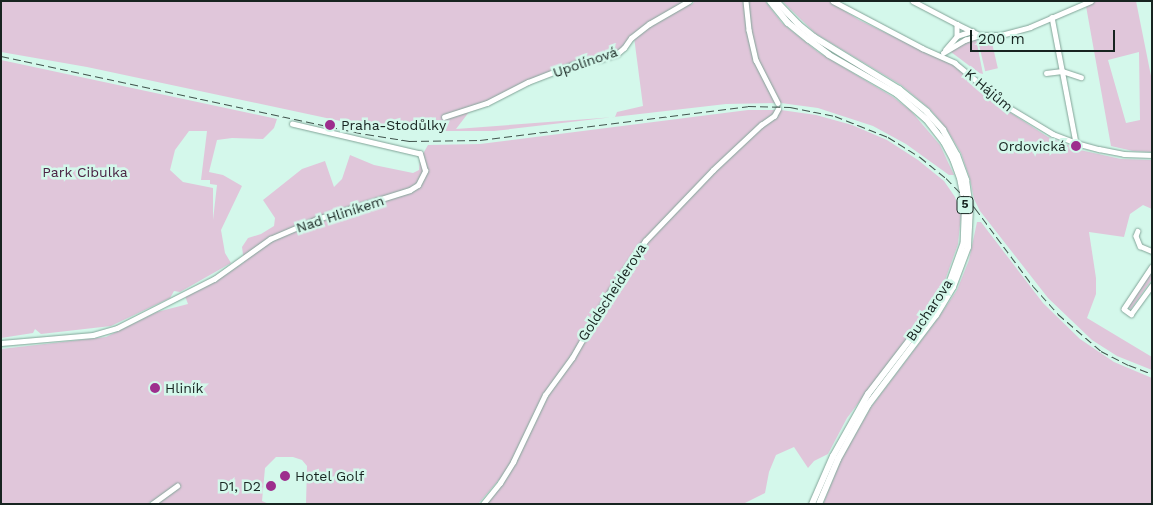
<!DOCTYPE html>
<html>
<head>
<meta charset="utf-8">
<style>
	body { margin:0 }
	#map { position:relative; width:1153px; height:505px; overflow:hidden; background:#d4f8eb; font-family:"Work Sans",sans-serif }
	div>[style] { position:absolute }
	.green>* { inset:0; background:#e0c6da; transform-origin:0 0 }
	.roads { filter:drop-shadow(0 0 1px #82a498) drop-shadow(0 0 1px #82a498) }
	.street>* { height:4.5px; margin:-2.25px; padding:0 2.25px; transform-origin:2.25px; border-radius:2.25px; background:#fff }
	.primary>* { height:6px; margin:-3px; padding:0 3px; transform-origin:3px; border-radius:3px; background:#fff }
	.rail>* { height:1px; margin-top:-0.5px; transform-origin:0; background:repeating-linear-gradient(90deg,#41544d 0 8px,transparent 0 12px) }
	.dots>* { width:14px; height:14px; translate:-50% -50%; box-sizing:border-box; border:2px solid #d4f8eb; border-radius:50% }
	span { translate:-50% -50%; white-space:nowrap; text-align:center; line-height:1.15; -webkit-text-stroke:5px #d4f8eb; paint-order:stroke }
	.shield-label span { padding:1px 4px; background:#d4f8eb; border:1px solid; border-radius:4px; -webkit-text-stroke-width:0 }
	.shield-label { font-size:12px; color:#172420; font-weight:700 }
	.street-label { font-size:14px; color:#172420 }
	.poi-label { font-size:14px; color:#172420 }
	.left { translate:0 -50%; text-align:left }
	.right { translate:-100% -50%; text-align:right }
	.park-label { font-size:14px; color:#4b2344 }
	.frame { position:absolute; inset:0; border:2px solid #172420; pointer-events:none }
	.scale { position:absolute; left:970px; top:30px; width:145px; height:22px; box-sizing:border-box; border:2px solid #172420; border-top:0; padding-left:6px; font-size:15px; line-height:18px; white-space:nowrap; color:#172420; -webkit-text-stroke:4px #d4f8eb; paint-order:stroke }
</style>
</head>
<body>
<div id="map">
	<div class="green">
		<div style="clip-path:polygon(evenodd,1px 1px,689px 1px,691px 5px,695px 1px,765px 1px,782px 23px,818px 52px,893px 97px,911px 111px,940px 145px,954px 175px,949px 175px,906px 144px,873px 126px,818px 108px,781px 103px,726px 104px,494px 131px,419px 131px,359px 125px,87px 67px,1px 52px,1px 1px,634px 37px,643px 106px,617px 112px,615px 117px,456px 129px,469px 112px,491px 104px,529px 83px,574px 66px,617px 55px,626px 49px,634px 37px)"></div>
		<div style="clip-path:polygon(782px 1px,829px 1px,859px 20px,953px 65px,997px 104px,1048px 137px,1080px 150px,1121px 159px,1152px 160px,1152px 209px,1143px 205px,1130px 214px,1124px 237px,1089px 232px,1096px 278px,1096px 294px,1087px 318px,1152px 357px,1152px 370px,1117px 356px,1092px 340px,1048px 298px,980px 211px,974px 199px,970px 179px,961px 153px,946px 128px,930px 109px,901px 85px,816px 34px)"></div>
		<div style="clip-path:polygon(evenodd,1097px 1px,1136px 1px,1152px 81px,1152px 152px,1133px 151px,1111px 146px,1086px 6px,1097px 1px,1139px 52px,1140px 120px,1126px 123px,1108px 60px,1139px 52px)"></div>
		<div style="clip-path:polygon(976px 39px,983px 74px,979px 73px,951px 52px,951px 49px,967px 40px)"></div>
		<div style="left:992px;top:43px;width:26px;height:13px;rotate:77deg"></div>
		<div style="clip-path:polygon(evenodd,1px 60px,277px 119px,274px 128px,263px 139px,232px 138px,217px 140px,209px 172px,223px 175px,242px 186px,221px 230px,225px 253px,231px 263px,180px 292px,174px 291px,170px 298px,111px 326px,41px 334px,35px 329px,33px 333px,1px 338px,1px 60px,189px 131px,207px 131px,201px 180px,210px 180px,210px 184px,217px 185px,213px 220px,213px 188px,183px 182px,170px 170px,175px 150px,189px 131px)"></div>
		<div style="clip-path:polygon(748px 110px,781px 110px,816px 115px,852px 125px,887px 140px,918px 160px,944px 181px,955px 197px,961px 215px,958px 244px,944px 283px,917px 325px,847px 418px,828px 454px,814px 461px,808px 468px,794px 447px,776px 455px,769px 472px,765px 493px,743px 504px,485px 504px,504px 474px,478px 504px,306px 504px,307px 466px,302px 460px,293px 457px,276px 457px,265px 468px,262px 501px,269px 504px,153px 504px,152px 501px,147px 504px,1px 504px,1px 349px,106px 337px,157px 312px,188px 304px,185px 296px,225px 275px,244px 262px,242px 247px,248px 238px,261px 234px,274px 226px,275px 218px,263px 200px,302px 169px,325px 161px,334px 187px,342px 179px,350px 155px,374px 165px,413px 173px,419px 170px,420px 159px,428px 145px,480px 144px)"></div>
		<div style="clip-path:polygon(977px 222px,981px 222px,1043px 303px,1080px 339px,1114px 362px,1152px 378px,1152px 504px,823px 504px,841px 460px,871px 407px,939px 317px,957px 290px,969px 260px)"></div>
		<div style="clip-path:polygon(1152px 271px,1152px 279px,1131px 309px,1127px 306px)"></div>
	</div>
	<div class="roads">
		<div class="street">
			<div style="left:746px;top:1px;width:29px;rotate:84deg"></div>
			<div style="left:749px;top:30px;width:31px;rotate:77deg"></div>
			<div style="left:756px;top:60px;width:48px;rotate:62.9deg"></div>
			<div style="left:833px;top:1px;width:101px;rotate:27.8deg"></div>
			<div style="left:922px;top:48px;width:36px;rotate:24deg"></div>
			<div style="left:955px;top:63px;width:69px;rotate:39.7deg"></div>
			<div style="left:1008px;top:107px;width:52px;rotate:31deg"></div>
			<div style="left:1053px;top:134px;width:25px;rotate:21deg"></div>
			<div style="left:1076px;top:143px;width:24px;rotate:15deg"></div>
			<div style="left:1099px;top:149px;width:25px;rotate:11deg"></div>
			<div style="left:1124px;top:154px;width:28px;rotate:2deg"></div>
			<div style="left:913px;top:1px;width:50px;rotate:27.6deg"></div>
			<div style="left:957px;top:24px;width:12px;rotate:90deg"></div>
			<div style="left:1052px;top:17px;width:128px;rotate:79.2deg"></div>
			<div style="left:957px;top:24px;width:25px;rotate:26deg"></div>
			<div style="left:980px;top:35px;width:21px"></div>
			<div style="left:1001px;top:35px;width:30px;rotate:-15deg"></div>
			<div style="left:1030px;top:27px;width:66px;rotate:-23.1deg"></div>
			<div style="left:945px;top:50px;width:18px;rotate:-49deg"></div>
			<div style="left:957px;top:36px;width:16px;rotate:-18deg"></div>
			<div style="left:943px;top:53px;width:26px;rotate:-31deg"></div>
			<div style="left:965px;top:40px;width:16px;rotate:-18deg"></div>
			<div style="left:1046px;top:73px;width:16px;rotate:-7deg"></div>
			<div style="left:1062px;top:71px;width:20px;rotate:18deg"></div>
			<div style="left:444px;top:117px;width:45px;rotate:-18deg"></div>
			<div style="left:487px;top:103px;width:46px;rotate:-27.1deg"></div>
			<div style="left:528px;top:82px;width:53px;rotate:-21.2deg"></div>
			<div style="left:577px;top:63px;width:25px;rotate:-9deg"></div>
			<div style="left:602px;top:59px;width:16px;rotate:-18deg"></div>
			<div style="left:617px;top:54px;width:9px;rotate:-41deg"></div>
			<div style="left:624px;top:48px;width:12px;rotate:-55deg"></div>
			<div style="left:631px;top:38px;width:23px;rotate:-38deg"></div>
			<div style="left:649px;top:24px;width:46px;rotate:-29.9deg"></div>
			<div style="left:1138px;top:231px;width:5px;rotate:112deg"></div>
			<div style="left:1136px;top:236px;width:11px;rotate:68deg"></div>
			<div style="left:1140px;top:246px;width:13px;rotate:23deg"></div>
			<div style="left:1152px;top:267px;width:50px;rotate:123.7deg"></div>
			<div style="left:1124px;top:309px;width:9px;rotate:36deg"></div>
			<div style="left:1131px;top:314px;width:36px;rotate:-54deg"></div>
			<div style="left:1px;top:343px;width:92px;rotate:-5deg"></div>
			<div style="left:93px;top:335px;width:25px;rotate:-16deg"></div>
			<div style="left:117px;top:328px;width:109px;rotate:-26.8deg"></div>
			<div style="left:214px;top:279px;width:69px;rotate:-35.5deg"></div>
			<div style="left:270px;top:239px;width:51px;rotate:-23.1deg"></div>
			<div style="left:317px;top:219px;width:97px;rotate:-17.3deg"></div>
			<div style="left:410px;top:190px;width:9px;rotate:-32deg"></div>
			<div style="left:418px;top:185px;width:16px;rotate:-63deg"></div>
			<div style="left:425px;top:171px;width:18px;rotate:-106deg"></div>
			<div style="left:420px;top:154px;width:131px;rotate:-166.8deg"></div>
			<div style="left:152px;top:504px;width:31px;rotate:-36deg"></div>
			<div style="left:483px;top:504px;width:27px;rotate:-51deg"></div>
			<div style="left:500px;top:483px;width:25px;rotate:-58deg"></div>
			<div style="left:513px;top:462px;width:74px;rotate:-64.5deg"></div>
			<div style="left:545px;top:395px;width:46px;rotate:-53.9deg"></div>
			<div style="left:572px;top:358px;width:78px;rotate:-60.2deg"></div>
			<div style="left:611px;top:290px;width:60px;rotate:-55.2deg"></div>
			<div style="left:645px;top:241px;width:98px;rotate:-46.2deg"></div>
			<div style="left:713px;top:170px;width:66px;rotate:-43.2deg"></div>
			<div style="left:761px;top:125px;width:16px;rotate:-35deg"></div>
			<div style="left:774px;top:116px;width:8px;rotate:-60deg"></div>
		</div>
		<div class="primary">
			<div style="left:770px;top:1px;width:28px;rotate:51deg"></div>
			<div style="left:788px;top:23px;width:26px;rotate:39deg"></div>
			<div style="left:808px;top:39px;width:26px;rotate:37deg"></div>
			<div style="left:829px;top:55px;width:78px;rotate:29.8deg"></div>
			<div style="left:897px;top:94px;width:38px;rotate:41deg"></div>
			<div style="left:926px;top:119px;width:29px;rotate:52deg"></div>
			<div style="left:944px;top:142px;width:19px;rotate:62deg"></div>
			<div style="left:953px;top:159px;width:20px;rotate:70deg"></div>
			<div style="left:960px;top:178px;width:26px;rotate:79deg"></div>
			<div style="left:965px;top:204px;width:38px;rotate:92deg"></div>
			<div style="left:964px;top:242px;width:45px;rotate:109.7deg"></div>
			<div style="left:949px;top:284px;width:33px;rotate:123deg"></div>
			<div style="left:931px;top:312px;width:103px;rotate:127.5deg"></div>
			<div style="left:868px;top:394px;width:71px;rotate:119.4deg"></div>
			<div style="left:833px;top:456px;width:52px;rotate:113.6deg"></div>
			<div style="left:776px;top:1px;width:32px;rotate:46deg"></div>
			<div style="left:798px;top:24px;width:21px;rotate:39deg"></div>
			<div style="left:814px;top:37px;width:100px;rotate:31.5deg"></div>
			<div style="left:899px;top:89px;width:36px;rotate:39deg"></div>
			<div style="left:927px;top:112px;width:24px;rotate:48deg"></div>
			<div style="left:943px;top:130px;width:29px;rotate:61deg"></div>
			<div style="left:957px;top:155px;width:27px;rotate:70deg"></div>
			<div style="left:966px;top:180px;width:28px;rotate:82deg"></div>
			<div style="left:970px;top:208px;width:39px;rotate:93deg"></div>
			<div style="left:968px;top:247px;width:43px;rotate:110.6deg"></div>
			<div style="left:953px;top:287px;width:33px;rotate:121deg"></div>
			<div style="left:936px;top:315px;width:113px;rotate:127.1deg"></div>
			<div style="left:868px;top:405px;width:62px;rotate:119.1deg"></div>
			<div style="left:838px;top:459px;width:49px;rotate:112.9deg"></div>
		</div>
	</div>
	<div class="rail">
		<div style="left:1px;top:56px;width:373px;rotate:12.1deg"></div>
		<div style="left:366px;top:134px;width:44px;rotate:9.2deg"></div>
		<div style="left:409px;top:141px;width:71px;rotate:-0.8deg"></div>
		<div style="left:480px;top:140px;width:270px;rotate:-7.2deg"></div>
		<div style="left:748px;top:106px;width:42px;rotate:1.4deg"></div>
		<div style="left:790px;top:107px;width:46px;rotate:11.3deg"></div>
		<div style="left:835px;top:116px;width:57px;rotate:21.6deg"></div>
		<div style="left:888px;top:137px;width:38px;rotate:32deg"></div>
		<div style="left:920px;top:157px;width:33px;rotate:39deg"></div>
		<div style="left:946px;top:178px;width:42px;rotate:46deg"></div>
		<div style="left:975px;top:208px;width:97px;rotate:53.4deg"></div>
		<div style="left:1033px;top:286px;width:38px;rotate:48deg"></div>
		<div style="left:1058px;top:314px;width:57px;rotate:40.7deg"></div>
		<div style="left:1101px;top:351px;width:31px;rotate:27deg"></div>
		<div style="left:1129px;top:365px;width:25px;rotate:21deg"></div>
	</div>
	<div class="dots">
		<div style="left:330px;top:125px;background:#9d2e8d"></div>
		<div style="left:1076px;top:146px;background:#9d2e8d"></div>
		<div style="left:155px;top:388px;background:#9d2e8d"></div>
		<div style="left:285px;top:476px;background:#9d2e8d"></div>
		<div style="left:271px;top:486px;background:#9d2e8d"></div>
	</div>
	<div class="shield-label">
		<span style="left:965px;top:205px">5</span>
	</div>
	<div class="street-label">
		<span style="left:585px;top:62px;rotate:-19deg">Upolínová</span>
		<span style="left:989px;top:90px;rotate:40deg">K Hájům</span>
		<span style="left:340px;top:214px;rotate:-18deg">Nad Hliníkem</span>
		<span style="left:612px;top:292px;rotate:-57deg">Goldscheiderova</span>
		<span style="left:929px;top:310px;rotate:-56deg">Bucharova</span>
	</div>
	<div class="poi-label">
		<span class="left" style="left:341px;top:125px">Praha-Stodůlky</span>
		<span class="right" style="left:1066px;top:146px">Ordovická</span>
		<span class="left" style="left:165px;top:388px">Hliník</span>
		<span class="left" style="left:295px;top:476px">Hotel Golf</span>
		<span class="right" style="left:261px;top:486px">D1, D2</span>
	</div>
	<div class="park-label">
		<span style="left:85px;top:172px">Park Cibulka</span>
	</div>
	<div class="frame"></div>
	<div class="scale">200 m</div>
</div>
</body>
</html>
